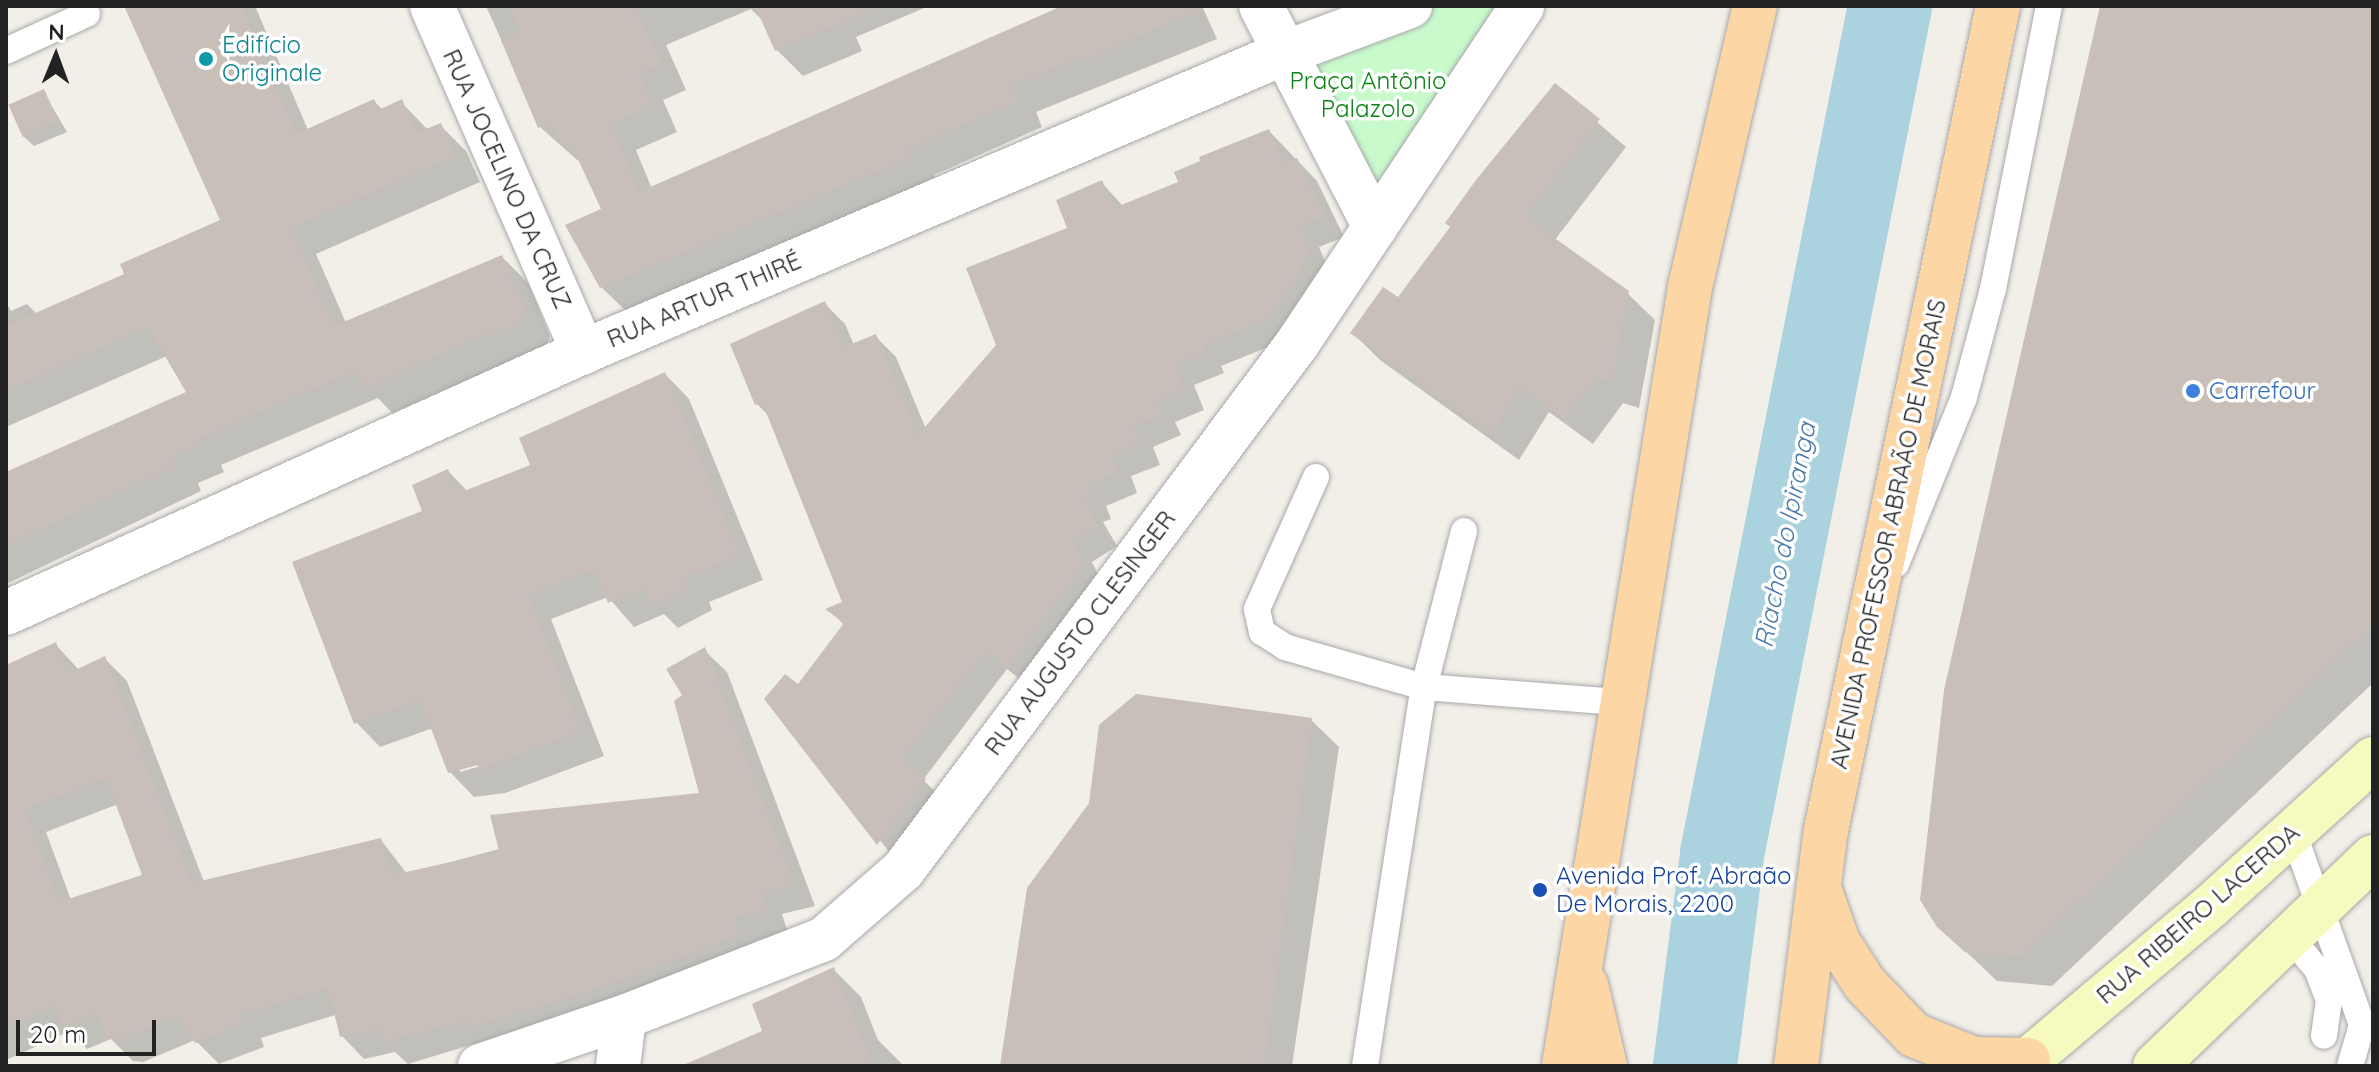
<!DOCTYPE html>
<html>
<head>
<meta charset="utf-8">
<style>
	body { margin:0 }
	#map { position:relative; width:2379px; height:1072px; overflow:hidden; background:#f2efe9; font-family:Quicksand,sans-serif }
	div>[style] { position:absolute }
	.park>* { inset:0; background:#c8facc }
	.shadow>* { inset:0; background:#0003 }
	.river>* { height:84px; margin:-42px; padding:0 42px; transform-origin:42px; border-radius:42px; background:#aad3df }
	.building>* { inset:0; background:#c7bfb8; transform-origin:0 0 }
	.roads { filter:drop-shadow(0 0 2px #a9a9a9) drop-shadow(0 0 2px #a9a9a9) }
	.lane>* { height:26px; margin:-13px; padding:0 13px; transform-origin:13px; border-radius:13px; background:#fff }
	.street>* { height:44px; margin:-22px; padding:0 22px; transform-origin:22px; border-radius:22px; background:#fff }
	.secondary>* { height:44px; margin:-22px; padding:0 22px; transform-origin:22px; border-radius:22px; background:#f7fabf }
	.primary>* { height:44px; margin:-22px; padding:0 22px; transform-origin:22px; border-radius:22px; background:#fcd6a4 }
	.dots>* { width:22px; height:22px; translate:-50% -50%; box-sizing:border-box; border:4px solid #fff; border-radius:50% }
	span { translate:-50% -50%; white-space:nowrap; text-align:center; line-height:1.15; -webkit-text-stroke:7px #fff; paint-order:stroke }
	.culture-label { font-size:24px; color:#0d838f }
	.left { translate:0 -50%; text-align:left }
	.park-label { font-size:24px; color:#0c8416 }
	.street-label { font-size:24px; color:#222 }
	.shop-label { font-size:24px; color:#366cbe }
	.transit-label { font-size:24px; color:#164399 }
	.water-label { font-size:26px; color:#4a7aab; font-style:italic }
	.frame { position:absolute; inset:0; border:8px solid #222; pointer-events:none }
	.north { position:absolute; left:16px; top:16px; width:80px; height:80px; -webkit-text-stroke:6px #fff; paint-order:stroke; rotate:1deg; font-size:22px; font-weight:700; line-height:32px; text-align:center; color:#222 }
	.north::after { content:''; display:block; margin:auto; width:28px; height:36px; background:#222; clip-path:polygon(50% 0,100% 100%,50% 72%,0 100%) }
	.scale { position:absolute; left:16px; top:1020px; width:140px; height:36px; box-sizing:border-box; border:4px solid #222; border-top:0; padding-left:10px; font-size:24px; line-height:28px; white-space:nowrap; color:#222; -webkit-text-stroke:6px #fff; paint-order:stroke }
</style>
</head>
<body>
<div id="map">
	<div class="park">
		<div style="clip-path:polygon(1399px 6px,1513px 6px,1369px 229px,1257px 58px)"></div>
	</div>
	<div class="shadow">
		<div style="clip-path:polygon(127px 6px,255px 6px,308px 130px,374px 101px,383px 110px,401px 102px,428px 130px,440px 125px,466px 151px,480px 182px,316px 254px,346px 323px,502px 257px,528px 283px,550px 337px,545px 350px,521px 362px,517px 358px,392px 413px,378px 398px,221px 465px,224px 472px,198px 483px,201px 491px,6px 584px,6px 474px,189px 393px,167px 356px,6px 427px,6px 302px,11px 311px,27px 304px,38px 315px,127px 275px,223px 221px)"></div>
		<div style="clip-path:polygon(486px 6px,929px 6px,856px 37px,862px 51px,803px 76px,777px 50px,765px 23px,751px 9px,666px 45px,686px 90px,663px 100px,677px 132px,636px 150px,652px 189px,1066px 6px,1202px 6px,1217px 39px,1036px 112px,1042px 127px,934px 175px,937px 182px,628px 313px,601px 287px,604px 210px,583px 165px,540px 127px)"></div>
		<div style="clip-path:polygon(2102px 6px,2373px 6px,2373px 683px,2052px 986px,1997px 981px,1939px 926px)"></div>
		<div style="clip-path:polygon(1555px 86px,1626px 147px,1554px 241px,1627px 293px,1655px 320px,1639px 408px,1623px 403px,1593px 444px,1549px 412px,1519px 460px,1380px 360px,1353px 333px,1398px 300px)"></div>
		<div style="clip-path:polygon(43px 91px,67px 132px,34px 146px,23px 136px)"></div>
		<div style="clip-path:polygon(1269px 131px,1317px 181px,1344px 237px,1319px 247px,1329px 271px,1286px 340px,1221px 366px,1224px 373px,1194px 385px,1204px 410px,1175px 422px,1181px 435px,1153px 447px,1160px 465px,1131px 476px,1137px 493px,1106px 506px,1111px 519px,1103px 522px,1117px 546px,1092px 562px,1103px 586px,1030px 687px,1007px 669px,923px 780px,945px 801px,899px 864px,767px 699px,799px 687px,844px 625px,829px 609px,845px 603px,770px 417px,756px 403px,825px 304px,845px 324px,854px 345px,875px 336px,896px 357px,926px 429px,998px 346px,1101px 182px,1123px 206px,1181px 183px)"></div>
		<div style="clip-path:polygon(evenodd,665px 374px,689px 399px,763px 580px,709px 602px,712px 610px,678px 628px,664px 614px,634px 627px,608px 597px,551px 619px,604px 756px,505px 793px,474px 797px,450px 772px,433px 728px,380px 747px,356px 722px,424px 512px,448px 471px,468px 492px,532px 466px,665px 374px,487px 761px,488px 764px,460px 772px,460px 768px,487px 761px)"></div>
		<div style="clip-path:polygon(evenodd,55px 644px,79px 670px,104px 658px,127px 681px,204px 882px,381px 840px,407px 874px,701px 794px,685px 696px,704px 650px,727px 672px,815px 906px,782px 914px,788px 933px,756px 941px,761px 957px,408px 1064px,395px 1052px,364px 1059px,342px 1036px,335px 1015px,261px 1038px,264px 1047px,219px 1064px,195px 1040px,143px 1062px,133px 1061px,111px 1039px,87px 1049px,70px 1031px,6px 1060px,6px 666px,55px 644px,118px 804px,145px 877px,71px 900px,46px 832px,118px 804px)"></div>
		<div style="clip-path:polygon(1311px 720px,1339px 747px,1292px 1066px,1003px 1066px)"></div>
		<div style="clip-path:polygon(834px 970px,861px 997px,878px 1040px,904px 1066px,693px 1066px,765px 1032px)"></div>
	</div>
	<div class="river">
		<div style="left:1695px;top:1066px;width:214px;rotate:-82.7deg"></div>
		<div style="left:1722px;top:854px;width:864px;rotate:-78.79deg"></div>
	</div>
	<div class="building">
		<div style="clip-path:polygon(124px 6px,242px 6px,296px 134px,374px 99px,379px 110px,402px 99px,416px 133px,441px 123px,455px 156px,291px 228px,334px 326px,502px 255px,525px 309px,519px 324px,493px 337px,491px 332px,365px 388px,357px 370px,197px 439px,200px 445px,173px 457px,176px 465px,6px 546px,6px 472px,186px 392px,148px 327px,6px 390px,6px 326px,124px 274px,120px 264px,220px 220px)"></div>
		<div style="clip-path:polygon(509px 6px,635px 6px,661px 64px,639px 73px,652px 105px,611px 124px,639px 192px,1062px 6px,1207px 6px,1082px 62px,1080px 56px,1012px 86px,1018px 101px,909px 149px,913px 156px,600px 288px,565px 225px,601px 209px,570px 142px,561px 146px,551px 122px,538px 128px,501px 40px,520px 32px)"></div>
		<div style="clip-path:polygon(755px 6px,879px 6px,775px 51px)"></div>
		<div style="clip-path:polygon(2100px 6px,2373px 6px,2373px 625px,2021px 956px,1965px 952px,1937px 927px,1920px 900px,1944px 690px)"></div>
		<div style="clip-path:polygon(1555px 83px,1600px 119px,1525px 217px,1629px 291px,1612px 382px,1596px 377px,1565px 419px,1521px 386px,1491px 434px,1350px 333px,1383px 287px,1398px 297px,1450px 227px,1445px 223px,1476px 180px)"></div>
		<div style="left:44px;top:89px;width:35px;height:39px;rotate:66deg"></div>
		<div style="clip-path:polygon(1269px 129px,1283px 164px,1297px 158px,1325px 216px,1300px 227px,1309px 249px,1299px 275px,1266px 320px,1202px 345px,1205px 352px,1175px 364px,1185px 389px,1156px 401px,1162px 414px,1133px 426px,1141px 444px,1111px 456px,1118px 472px,1087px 485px,1092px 499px,1084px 501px,1098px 525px,1073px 541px,1084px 564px,1008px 668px,986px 650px,901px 761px,926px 779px,877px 845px,764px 699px,785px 674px,798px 684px,844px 623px,825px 609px,842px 602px,762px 402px,755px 405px,730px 344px,825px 301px,844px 347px,876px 334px,918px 435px,996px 345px,966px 268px,1067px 228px,1056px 200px,1102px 180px,1114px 208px,1178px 182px,1174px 172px,1200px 161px,1199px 157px)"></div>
		<div style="clip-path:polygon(665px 372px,740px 555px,686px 577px,689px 585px,652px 605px,642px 589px,608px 603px,595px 569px,528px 595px,581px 731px,479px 770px,478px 765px,448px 773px,420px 700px,354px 724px,292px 562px,422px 511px,412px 485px,448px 469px,454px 486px,461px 484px,464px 491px,530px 465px,519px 438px)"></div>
		<div style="clip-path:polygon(evenodd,56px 642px,67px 674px,105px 656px,192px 883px,381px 838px,393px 875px,499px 851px,490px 815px,699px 793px,674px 701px,682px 695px,666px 669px,705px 647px,794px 884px,761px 892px,767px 910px,734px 918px,739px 935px,600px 988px,472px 1027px,470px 1020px,383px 1042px,379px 1028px,340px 1037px,328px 988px,239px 1015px,243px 1024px,195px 1043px,178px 1016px,119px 1041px,117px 1036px,109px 1040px,97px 1013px,63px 1028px,54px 1006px,6px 1026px,6px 665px,56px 642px,106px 778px,142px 875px,59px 902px,25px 809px,106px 778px)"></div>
		<div style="clip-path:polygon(1136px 694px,1312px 718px,1264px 1066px,1000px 1066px,1027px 888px,1089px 803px,1099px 725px)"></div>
		<div style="clip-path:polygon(834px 967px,873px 1066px,681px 1066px,762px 1031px,752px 1004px)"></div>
	</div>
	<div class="roads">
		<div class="lane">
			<div style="left:6px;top:51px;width:89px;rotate:-24.6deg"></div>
			<div style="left:1316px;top:477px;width:145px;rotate:114.1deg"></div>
			<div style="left:1257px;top:609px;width:24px;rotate:78deg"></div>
			<div style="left:1262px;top:632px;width:27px;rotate:33deg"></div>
			<div style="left:1285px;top:647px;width:145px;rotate:16.1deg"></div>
			<div style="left:1424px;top:687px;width:161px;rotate:-75.6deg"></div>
			<div style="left:1896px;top:564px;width:180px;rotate:-67.8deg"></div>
			<div style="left:1964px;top:397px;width:112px;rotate:-75deg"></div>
			<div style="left:1993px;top:289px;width:288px;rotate:-78.8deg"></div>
			<div style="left:2293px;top:832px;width:205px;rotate:70.3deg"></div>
			<div style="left:2362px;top:1025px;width:43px;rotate:106.3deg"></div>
			<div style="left:2289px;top:936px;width:43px;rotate:49.7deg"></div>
			<div style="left:2317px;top:969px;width:33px;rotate:69deg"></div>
			<div style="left:2329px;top:1000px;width:36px;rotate:98deg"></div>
			<div style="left:1365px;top:1066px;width:384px;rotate:-81.2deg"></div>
			<div style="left:1424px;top:687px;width:198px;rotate:4.4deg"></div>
		</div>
		<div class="street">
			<div style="left:432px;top:6px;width:378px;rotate:66.4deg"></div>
			<div style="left:1261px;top:6px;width:249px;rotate:62.7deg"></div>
			<div style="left:6px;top:613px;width:633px;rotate:-24.34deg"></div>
			<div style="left:583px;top:352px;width:760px;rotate:-23.09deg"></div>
			<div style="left:1282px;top:54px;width:137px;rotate:-20.6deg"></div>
			<div style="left:480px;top:1066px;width:152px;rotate:-18.8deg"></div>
			<div style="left:624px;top:1017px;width:215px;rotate:-21.3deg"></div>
			<div style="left:824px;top:939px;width:105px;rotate:-41.1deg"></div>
			<div style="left:903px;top:870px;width:657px;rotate:-53.16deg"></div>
			<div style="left:1297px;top:344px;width:406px;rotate:-56.3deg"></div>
			<div style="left:618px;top:1066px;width:49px;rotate:-83deg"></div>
		</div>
		<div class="secondary">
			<div style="left:2021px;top:1066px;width:248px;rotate:-40.1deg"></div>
			<div style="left:2211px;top:906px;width:219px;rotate:-42.2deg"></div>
			<div style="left:2155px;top:1066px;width:302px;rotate:-43.8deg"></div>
		</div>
		<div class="primary">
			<div style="left:1820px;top:891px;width:54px;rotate:70.6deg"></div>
			<div style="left:1838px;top:942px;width:50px;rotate:57.3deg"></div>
			<div style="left:1865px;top:984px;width:71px;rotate:46.1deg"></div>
			<div style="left:1914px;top:1035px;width:65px;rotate:21.8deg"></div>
			<div style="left:1974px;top:1059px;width:54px;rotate:1.1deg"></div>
			<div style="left:1586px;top:985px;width:83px;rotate:76.8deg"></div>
			<div style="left:1564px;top:1066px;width:789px;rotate:-80.81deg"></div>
			<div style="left:1690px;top:287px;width:288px;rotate:-77deg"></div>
			<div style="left:1796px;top:1066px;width:238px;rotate:-82.8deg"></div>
			<div style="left:1826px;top:830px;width:842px;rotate:-78.21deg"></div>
		</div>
	</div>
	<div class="dots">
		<div style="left:206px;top:59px;background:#0f9aa8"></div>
		<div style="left:2193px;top:391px;background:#3f7fe0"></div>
		<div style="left:1540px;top:890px;background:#1a4fb4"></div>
	</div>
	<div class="culture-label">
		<span class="left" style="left:222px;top:59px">Edifício<br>Originale</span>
	</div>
	<div class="park-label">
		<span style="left:1368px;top:95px">Praça Antônio<br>Palazolo</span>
	</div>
	<div class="street-label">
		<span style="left:507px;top:179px;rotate:66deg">RUA JOCELINO DA CRUZ</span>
		<span style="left:704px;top:300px;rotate:-23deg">RUA ARTUR THIRÉ</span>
		<span style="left:1888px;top:534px;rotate:-78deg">AVENIDA PROFESSOR ABRAÃO DE MORAIS</span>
		<span style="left:1080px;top:633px;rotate:-53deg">RUA AUGUSTO CLESINGER</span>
		<span style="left:2198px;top:914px;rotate:-41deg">RUA RIBEIRO LACERDA</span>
	</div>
	<div class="shop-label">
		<span class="left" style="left:2209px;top:391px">Carrefour</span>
	</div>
	<div class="transit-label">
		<span class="left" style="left:1556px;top:890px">Avenida Prof. Abraão<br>De Morais, 2200</span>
	</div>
	<div class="water-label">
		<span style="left:1785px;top:535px;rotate:-79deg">Riacho do Ipiranga</span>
	</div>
	<div class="frame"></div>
	<div class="north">N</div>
	<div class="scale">20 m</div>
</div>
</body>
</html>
